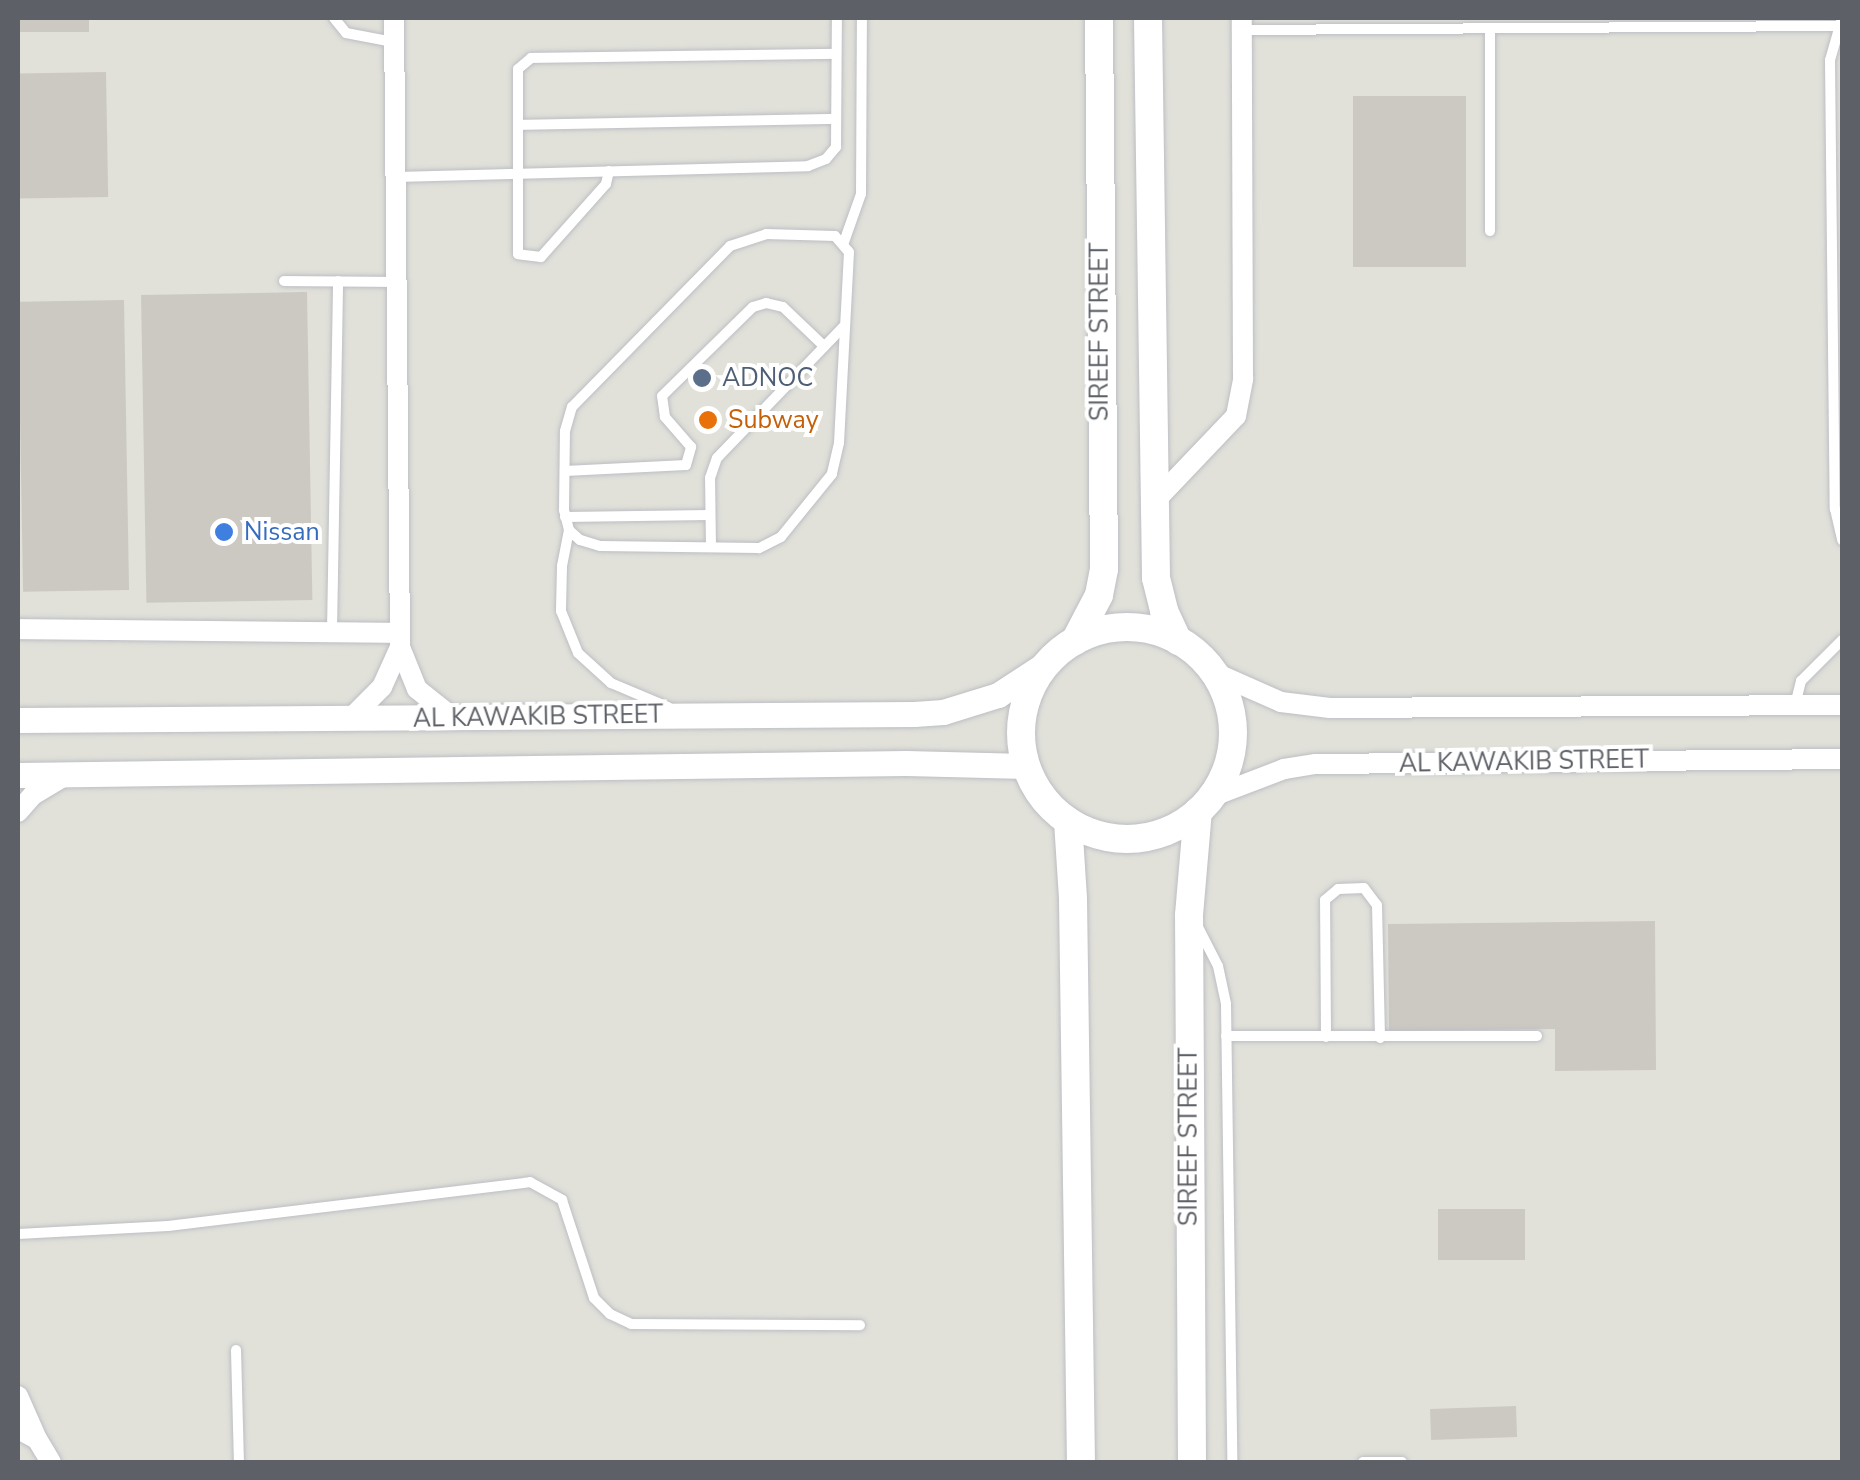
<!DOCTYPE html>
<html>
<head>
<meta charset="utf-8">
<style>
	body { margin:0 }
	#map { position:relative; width:1860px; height:1480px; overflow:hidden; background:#f0efe5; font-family:"Nunito Sans",sans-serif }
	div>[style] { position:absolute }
	.industrial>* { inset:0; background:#e1e1da; transform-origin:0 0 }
	.building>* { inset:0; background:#cbc9c2; transform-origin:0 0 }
	.roads { filter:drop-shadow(0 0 2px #bdbec4) drop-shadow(0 0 2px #bdbec4) }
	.service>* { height:10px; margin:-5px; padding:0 5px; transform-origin:5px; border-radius:5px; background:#fff }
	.minor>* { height:20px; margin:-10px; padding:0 10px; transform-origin:10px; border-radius:10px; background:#fff }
	.tertiary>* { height:25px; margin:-12.5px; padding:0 12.5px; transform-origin:12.5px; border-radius:12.5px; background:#fff }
	.secondary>* { height:28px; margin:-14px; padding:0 14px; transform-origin:14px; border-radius:14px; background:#fff }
	.secondary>.ring { margin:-14px; padding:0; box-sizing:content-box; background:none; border:28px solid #fff; border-radius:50% }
	.dots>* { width:28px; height:28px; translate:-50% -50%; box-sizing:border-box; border:5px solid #fff; border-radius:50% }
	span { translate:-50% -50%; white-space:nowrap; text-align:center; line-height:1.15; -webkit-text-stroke:8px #fff; paint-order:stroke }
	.street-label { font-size:25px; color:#5d6066 }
	.service-label { font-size:25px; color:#4e5e75 }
	.left { translate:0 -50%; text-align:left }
	.food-label { font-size:25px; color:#c56008 }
	.shop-label { font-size:25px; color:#366cbe }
	.frame { position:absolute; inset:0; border:20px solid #5d6066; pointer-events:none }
</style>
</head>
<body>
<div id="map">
	<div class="industrial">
		<div style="left:18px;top:18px;width:1824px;height:1444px"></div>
	</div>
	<div class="building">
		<div style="left:18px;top:18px;width:71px;height:14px"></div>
		<div style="left:106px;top:72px;width:125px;height:88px;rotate:89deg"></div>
		<div style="left:1353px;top:96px;width:113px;height:171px"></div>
		<div style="left:307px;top:292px;width:308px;height:166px;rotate:89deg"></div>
		<div style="left:124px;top:300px;width:290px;height:106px;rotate:89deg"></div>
		<div style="clip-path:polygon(1655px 921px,1656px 1070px,1555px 1071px,1555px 1029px,1389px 1031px,1388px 924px)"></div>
		<div style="left:1438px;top:1209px;width:87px;height:51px"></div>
		<div style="left:1516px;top:1406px;width:31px;height:86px;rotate:88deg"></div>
	</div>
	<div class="roads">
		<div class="service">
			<div style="left:334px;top:18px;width:19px;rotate:51deg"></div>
			<div style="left:346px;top:33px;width:48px;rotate:10.8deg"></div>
			<div style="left:1842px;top:18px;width:44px;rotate:105.9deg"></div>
			<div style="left:1830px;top:60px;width:449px;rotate:89.4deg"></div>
			<div style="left:1835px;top:509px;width:32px;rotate:77deg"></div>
			<div style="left:1243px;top:30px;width:594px;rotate:-0.39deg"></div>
			<div style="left:518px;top:125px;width:318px;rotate:-1.1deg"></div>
			<div style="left:609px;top:171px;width:13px;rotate:103deg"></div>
			<div style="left:606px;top:184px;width:98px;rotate:131.7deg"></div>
			<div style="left:541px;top:257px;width:23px;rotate:-173deg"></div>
			<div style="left:518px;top:254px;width:185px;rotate:-90deg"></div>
			<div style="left:518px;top:69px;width:17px;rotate:-40deg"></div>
			<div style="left:531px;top:58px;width:305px;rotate:-0.8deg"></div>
			<div style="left:396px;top:177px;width:412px;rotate:-1.5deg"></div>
			<div style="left:808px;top:166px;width:19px;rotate:-21deg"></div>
			<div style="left:826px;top:159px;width:16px;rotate:-50deg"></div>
			<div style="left:836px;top:147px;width:129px;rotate:-89.6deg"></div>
			<div style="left:1490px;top:231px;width:203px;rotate:-90deg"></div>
			<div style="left:766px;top:234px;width:69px;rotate:1.7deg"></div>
			<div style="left:835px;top:236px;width:21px;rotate:49deg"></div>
			<div style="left:849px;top:252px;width:191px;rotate:93deg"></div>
			<div style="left:839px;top:443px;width:32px;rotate:103deg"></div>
			<div style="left:832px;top:474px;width:81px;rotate:129deg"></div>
			<div style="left:781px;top:537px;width:25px;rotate:153deg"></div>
			<div style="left:759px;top:548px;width:159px;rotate:-179.3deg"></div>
			<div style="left:600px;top:546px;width:21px;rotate:-163deg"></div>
			<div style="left:580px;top:540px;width:15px;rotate:-138deg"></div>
			<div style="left:569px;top:530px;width:21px;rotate:-104deg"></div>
			<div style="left:564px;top:510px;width:79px;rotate:-89.3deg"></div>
			<div style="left:565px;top:431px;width:25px;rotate:-74deg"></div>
			<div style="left:572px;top:407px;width:226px;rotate:-45.5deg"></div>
			<div style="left:730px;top:246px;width:38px;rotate:-18deg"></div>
			<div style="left:844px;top:242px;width:51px;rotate:-70.5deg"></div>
			<div style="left:861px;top:194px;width:176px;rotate:-89.7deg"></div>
			<div style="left:284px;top:281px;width:112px;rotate:0.5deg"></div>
			<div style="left:565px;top:471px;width:121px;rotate:-2.8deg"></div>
			<div style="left:686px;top:465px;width:19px;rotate:-74deg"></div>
			<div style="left:691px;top:447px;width:40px;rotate:-131deg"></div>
			<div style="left:665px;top:417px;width:21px;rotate:-98deg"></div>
			<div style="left:662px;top:396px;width:127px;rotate:-44.4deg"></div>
			<div style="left:753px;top:307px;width:14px;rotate:-17deg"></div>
			<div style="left:766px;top:303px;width:17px;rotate:13deg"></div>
			<div style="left:783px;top:307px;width:57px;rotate:43.6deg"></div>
			<div style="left:565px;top:517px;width:145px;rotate:-0.8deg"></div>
			<div style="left:569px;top:530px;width:37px;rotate:101deg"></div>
			<div style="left:562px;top:566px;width:45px;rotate:91.3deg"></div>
			<div style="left:561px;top:611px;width:45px;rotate:68deg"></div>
			<div style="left:578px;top:653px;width:45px;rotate:42.3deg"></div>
			<div style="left:611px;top:683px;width:62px;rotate:22.8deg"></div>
			<div style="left:711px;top:547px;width:69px;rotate:-90.8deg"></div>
			<div style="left:710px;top:478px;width:21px;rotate:-71deg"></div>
			<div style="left:717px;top:458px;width:183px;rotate:-46.1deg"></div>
			<div style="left:332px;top:631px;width:350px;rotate:-89deg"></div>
			<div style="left:1795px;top:705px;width:25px;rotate:-76deg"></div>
			<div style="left:1801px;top:681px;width:58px;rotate:-45deg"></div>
			<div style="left:1197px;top:925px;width:46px;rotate:62.9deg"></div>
			<div style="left:1218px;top:966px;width:39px;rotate:78deg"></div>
			<div style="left:1226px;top:1004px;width:458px;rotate:89.2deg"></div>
			<div style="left:1226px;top:1036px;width:311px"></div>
			<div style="left:1326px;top:1037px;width:137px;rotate:-90.4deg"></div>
			<div style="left:1325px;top:900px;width:17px;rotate:-40deg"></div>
			<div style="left:1338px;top:889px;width:26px;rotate:-2deg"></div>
			<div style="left:1364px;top:888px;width:21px;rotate:53deg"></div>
			<div style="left:1377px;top:905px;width:133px;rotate:88.7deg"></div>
			<div style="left:18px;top:1234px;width:150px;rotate:-3.1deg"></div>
			<div style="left:168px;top:1226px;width:365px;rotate:-6.9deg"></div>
			<div style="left:530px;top:1182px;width:37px;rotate:29deg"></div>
			<div style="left:562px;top:1200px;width:103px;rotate:71.9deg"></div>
			<div style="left:594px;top:1298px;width:23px;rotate:45deg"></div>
			<div style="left:610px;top:1314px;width:23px;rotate:25deg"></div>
			<div style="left:631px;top:1324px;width:229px;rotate:0.3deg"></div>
			<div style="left:236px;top:1350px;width:112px;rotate:88.5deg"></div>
			<div style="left:1363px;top:1462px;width:39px"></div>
		</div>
		<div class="minor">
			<div style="left:394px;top:18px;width:629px;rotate:89.45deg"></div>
			<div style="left:400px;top:647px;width:45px;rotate:68deg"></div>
			<div style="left:417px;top:689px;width:45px;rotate:38.7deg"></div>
			<div style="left:1154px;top:502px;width:119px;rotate:-46.4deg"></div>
			<div style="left:1236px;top:416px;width:38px;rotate:-79deg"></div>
			<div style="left:1243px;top:379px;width:361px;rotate:-90.2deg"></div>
			<div style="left:18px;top:629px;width:382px;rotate:0.6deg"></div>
			<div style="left:1213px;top:672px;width:74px;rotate:23.8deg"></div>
			<div style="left:1281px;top:702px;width:49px;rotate:7deg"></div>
			<div style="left:1330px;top:708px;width:512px;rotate:-0.34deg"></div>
			<div style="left:350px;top:719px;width:45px;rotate:-45deg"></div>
			<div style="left:382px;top:687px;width:44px;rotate:-65.8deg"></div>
			<div style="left:1211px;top:797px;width:78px;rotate:-21deg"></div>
			<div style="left:1284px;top:769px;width:32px;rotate:-9deg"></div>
			<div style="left:1316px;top:764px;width:526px;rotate:-0.54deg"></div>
			<div style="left:18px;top:812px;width:23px;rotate:-49deg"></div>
			<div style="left:33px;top:795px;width:39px;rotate:-31deg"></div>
			<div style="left:18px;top:1396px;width:47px;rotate:66.2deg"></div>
			<div style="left:18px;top:1429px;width:21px;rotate:28deg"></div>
			<div style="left:37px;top:1439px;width:27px;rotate:59deg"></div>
		</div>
		<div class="tertiary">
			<div style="left:18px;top:720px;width:896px;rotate:-0.38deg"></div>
			<div style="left:914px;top:714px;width:29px;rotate:-4deg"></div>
			<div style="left:943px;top:712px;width:58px;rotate:-17.2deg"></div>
			<div style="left:998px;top:695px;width:59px;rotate:-33.1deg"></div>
			<div style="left:18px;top:775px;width:888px;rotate:-0.77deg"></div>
			<div style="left:906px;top:763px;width:120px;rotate:1.4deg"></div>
		</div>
		<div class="secondary">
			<div style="left:1148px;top:18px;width:560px;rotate:89.18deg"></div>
			<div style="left:1156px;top:578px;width:34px;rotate:76deg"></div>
			<div style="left:1164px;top:611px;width:33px;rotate:65deg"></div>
			<div class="ring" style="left:1021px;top:627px;width:184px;height:184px"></div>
			<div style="left:1075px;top:641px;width:52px;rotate:-62.4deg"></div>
			<div style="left:1099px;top:595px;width:26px;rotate:-79deg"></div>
			<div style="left:1104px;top:569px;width:551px;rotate:-90.52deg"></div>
			<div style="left:1068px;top:821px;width:78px;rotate:86.3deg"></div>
			<div style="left:1073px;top:899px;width:563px;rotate:89.19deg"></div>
			<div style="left:1192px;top:1462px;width:547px;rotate:-90.31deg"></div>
			<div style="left:1189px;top:915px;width:104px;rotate:-85.1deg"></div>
		</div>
	</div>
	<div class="dots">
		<div style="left:702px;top:378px;background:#5c6f8a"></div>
		<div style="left:708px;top:420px;background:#e8710a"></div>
		<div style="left:224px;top:532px;background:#3f7fe0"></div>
	</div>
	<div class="street-label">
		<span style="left:1100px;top:332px;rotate:-90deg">SIREEF STREET</span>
		<span style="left:538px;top:717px;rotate:-1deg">AL KAWAKIB STREET</span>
		<span style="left:1524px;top:762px;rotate:-1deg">AL KAWAKIB STREET</span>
		<span style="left:1189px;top:1137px;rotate:-90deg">SIREEF STREET</span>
	</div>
	<div class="service-label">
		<span class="left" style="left:722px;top:378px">ADNOC</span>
	</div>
	<div class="food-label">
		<span class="left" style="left:728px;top:420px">Subway</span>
	</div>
	<div class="shop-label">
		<span class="left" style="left:244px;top:532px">Nissan</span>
	</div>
	<div class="frame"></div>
</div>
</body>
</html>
